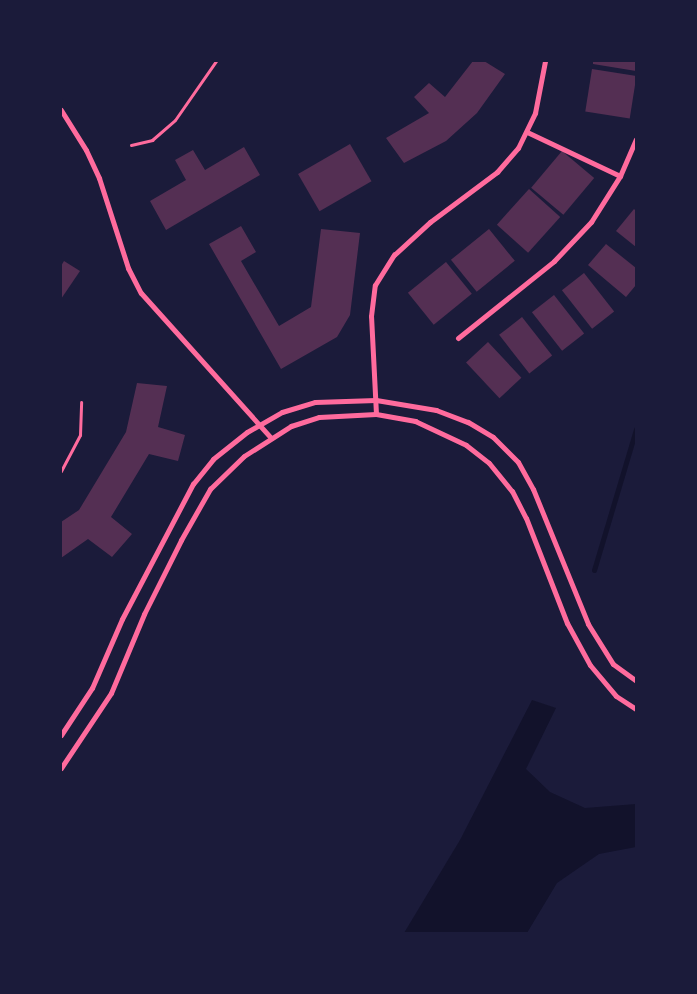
<!DOCTYPE html>
<html>
<head>
<meta charset="utf-8">
<style>
	body { margin:0 }
	#map { position:relative; width:697px; height:994px; overflow:hidden; background:#1b1b3a; font-family:Barlow,sans-serif }
	div>[style] { position:absolute }
	.water>* { inset:0; background:#12122b }
	.stream>* { height:5px; margin:-2.5px; padding:0 2.5px; transform-origin:2.5px; border-radius:2.5px; background:#12122b }
	.building>* { inset:0; background:#542f53; transform-origin:0 0 }
	.path>* { height:3px; margin:-1.5px; padding:0 1.5px; transform-origin:1.5px; border-radius:1.5px; background:#ff6b9d }
	.minor>* { height:5px; margin:-2.5px; padding:0 2.5px; transform-origin:2.5px; border-radius:2.5px; background:#ff6b9d }
	span { translate:-50% -50%; white-space:nowrap; text-align:center; line-height:1.15; -webkit-text-stroke:4.5px #1b1b3a; paint-order:stroke }
	.frame { position:absolute; inset:0; border:62px solid #1b1b3a; pointer-events:none }
</style>
</head>
<body>
<div id="map">
	<div class="water">
		<div style="clip-path:polygon(532px 700px,556px 708px,526px 769px,550px 792px,585px 808px,636px 804px,636px 847px,599px 854px,557px 883px,527px 933px,404px 933px,460px 840px)"></div>
	</div>
	<div class="stream">
		<div style="left:594px;top:570px;width:147px;rotate:-73.4deg"></div>
	</div>
	<div class="building">
		<div style="clip-path:polygon(473px 61px,484px 61px,505px 74px,477px 113px,446px 141px,404px 163px,386px 138px,429px 113px,414px 97px,429px 83px,445px 97px)"></div>
		<div style="clip-path:polygon(593px 61px,636px 61px,636px 71px,593px 64px)"></div>
		<div style="left:592px;top:69px;width:45px;height:43px;rotate:9deg"></div>
		<div style="left:350px;top:144px;width:43px;height:60px;rotate:60deg"></div>
		<div style="clip-path:polygon(244px 147px,260px 175px,166px 230px,150px 201px,186px 180px,175px 160px,193px 150px,205px 170px)"></div>
		<div style="left:562px;top:151px;width:42px;height:48px;rotate:40deg"></div>
		<div style="left:529px;top:189px;width:42px;height:48px;rotate:42deg"></div>
		<div style="clip-path:polygon(634px 209px,636px 211px,636px 247px,616px 231px)"></div>
		<div style="clip-path:polygon(241px 226px,256px 252px,241px 261px,279px 326px,311px 307px,321px 229px,360px 233px,350px 315px,337px 337px,281px 369px,209px 244px)"></div>
		<div style="left:489px;top:229px;width:41px;height:49px;rotate:51deg"></div>
		<div style="clip-path:polygon(606px 244px,636px 268px,636px 285px,626px 297px,588px 265px)"></div>
		<div style="clip-path:polygon(64px 261px,80px 271px,61px 299px,61px 266px)"></div>
		<div style="left:446px;top:262px;width:41px;height:49px;rotate:51deg"></div>
		<div style="left:584px;top:273px;width:49px;height:28px;rotate:52deg"></div>
		<div style="left:554px;top:295px;width:49px;height:28px;rotate:52deg"></div>
		<div style="left:522px;top:317px;width:49px;height:29px;rotate:52deg"></div>
		<div style="left:488px;top:342px;width:49px;height:30px;rotate:47deg"></div>
		<div style="clip-path:polygon(137px 383px,167px 386px,158px 427px,185px 435px,178px 461px,149px 454px,111px 517px,132px 534px,112px 557px,88px 539px,61px 558px,61px 522px,79px 510px,126px 432px)"></div>
	</div>
	<div class="path">
		<div style="left:131px;top:145px;width:22px;rotate:-13deg"></div>
		<div style="left:152px;top:140px;width:30px;rotate:-41deg"></div>
		<div style="left:175px;top:120px;width:72px;rotate:-55.2deg"></div>
		<div style="left:61px;top:471px;width:41px;rotate:-62.2deg"></div>
		<div style="left:80px;top:435px;width:33px;rotate:-88deg"></div>
	</div>
	<div class="minor">
		<div style="left:61px;top:110px;width:47px;rotate:58deg"></div>
		<div style="left:86px;top:150px;width:31px;rotate:65deg"></div>
		<div style="left:99px;top:178px;width:95px;rotate:72.1deg"></div>
		<div style="left:128px;top:268px;width:28px;rotate:63deg"></div>
		<div style="left:141px;top:293px;width:195px;rotate:48.1deg"></div>
		<div style="left:527px;top:132px;width:103px;rotate:25.3deg"></div>
		<div style="left:458px;top:338px;width:123px;rotate:-38.7deg"></div>
		<div style="left:554px;top:261px;width:54px;rotate:-46.5deg"></div>
		<div style="left:591px;top:222px;width:54px;rotate:-57.8deg"></div>
		<div style="left:620px;top:176px;width:40px;rotate:-66.6deg"></div>
		<div style="left:376px;top:414px;width:98px;rotate:-92.9deg"></div>
		<div style="left:371px;top:316px;width:31px;rotate:-83deg"></div>
		<div style="left:375px;top:285px;width:36px;rotate:-58deg"></div>
		<div style="left:394px;top:255px;width:49px;rotate:-42.5deg"></div>
		<div style="left:430px;top:222px;width:84px;rotate:-36.7deg"></div>
		<div style="left:497px;top:172px;width:32px;rotate:-49deg"></div>
		<div style="left:518px;top:148px;width:39px;rotate:-64deg"></div>
		<div style="left:535px;top:113px;width:53px;rotate:-79.1deg"></div>
		<div style="left:61px;top:735px;width:56px;rotate:-56.6deg"></div>
		<div style="left:92px;top:688px;width:75px;rotate:-66.5deg"></div>
		<div style="left:122px;top:619px;width:153px;rotate:-62.3deg"></div>
		<div style="left:193px;top:484px;width:32px;rotate:-51deg"></div>
		<div style="left:213px;top:459px;width:43px;rotate:-38.5deg"></div>
		<div style="left:247px;top:432px;width:40px;rotate:-29.7deg"></div>
		<div style="left:282px;top:412px;width:34px;rotate:-17deg"></div>
		<div style="left:315px;top:402px;width:61px;rotate:-1.9deg"></div>
		<div style="left:376px;top:400px;width:61px;rotate:9.5deg"></div>
		<div style="left:436px;top:410px;width:34px;rotate:21deg"></div>
		<div style="left:468px;top:422px;width:29px;rotate:31deg"></div>
		<div style="left:493px;top:437px;width:35px;rotate:45deg"></div>
		<div style="left:518px;top:462px;width:31px;rotate:61deg"></div>
		<div style="left:533px;top:489px;width:146px;rotate:67.8deg"></div>
		<div style="left:588px;top:624px;width:47px;rotate:58deg"></div>
		<div style="left:613px;top:664px;width:29px;rotate:36deg"></div>
		<div style="left:61px;top:768px;width:90px;rotate:-56.3deg"></div>
		<div style="left:111px;top:693px;width:86px;rotate:-67.3deg"></div>
		<div style="left:144px;top:614px;width:83px;rotate:-63.4deg"></div>
		<div style="left:181px;top:540px;width:59px;rotate:-60.4deg"></div>
		<div style="left:210px;top:489px;width:47px;rotate:-44.1deg"></div>
		<div style="left:244px;top:456px;width:56px;rotate:-32.6deg"></div>
		<div style="left:291px;top:426px;width:29px;rotate:-18deg"></div>
		<div style="left:319px;top:417px;width:57px;rotate:-3deg"></div>
		<div style="left:376px;top:414px;width:40px;rotate:10deg"></div>
		<div style="left:415px;top:421px;width:56px;rotate:25.2deg"></div>
		<div style="left:466px;top:445px;width:29px;rotate:38deg"></div>
		<div style="left:489px;top:463px;width:36px;rotate:51deg"></div>
		<div style="left:512px;top:491px;width:30px;rotate:63deg"></div>
		<div style="left:526px;top:518px;width:113px;rotate:68.7deg"></div>
		<div style="left:567px;top:623px;width:48px;rotate:61.3deg"></div>
		<div style="left:590px;top:665px;width:40px;rotate:50deg"></div>
		<div style="left:616px;top:696px;width:24px;rotate:33deg"></div>
	</div>
	<div class="frame"></div>
</div>
</body>
</html>
